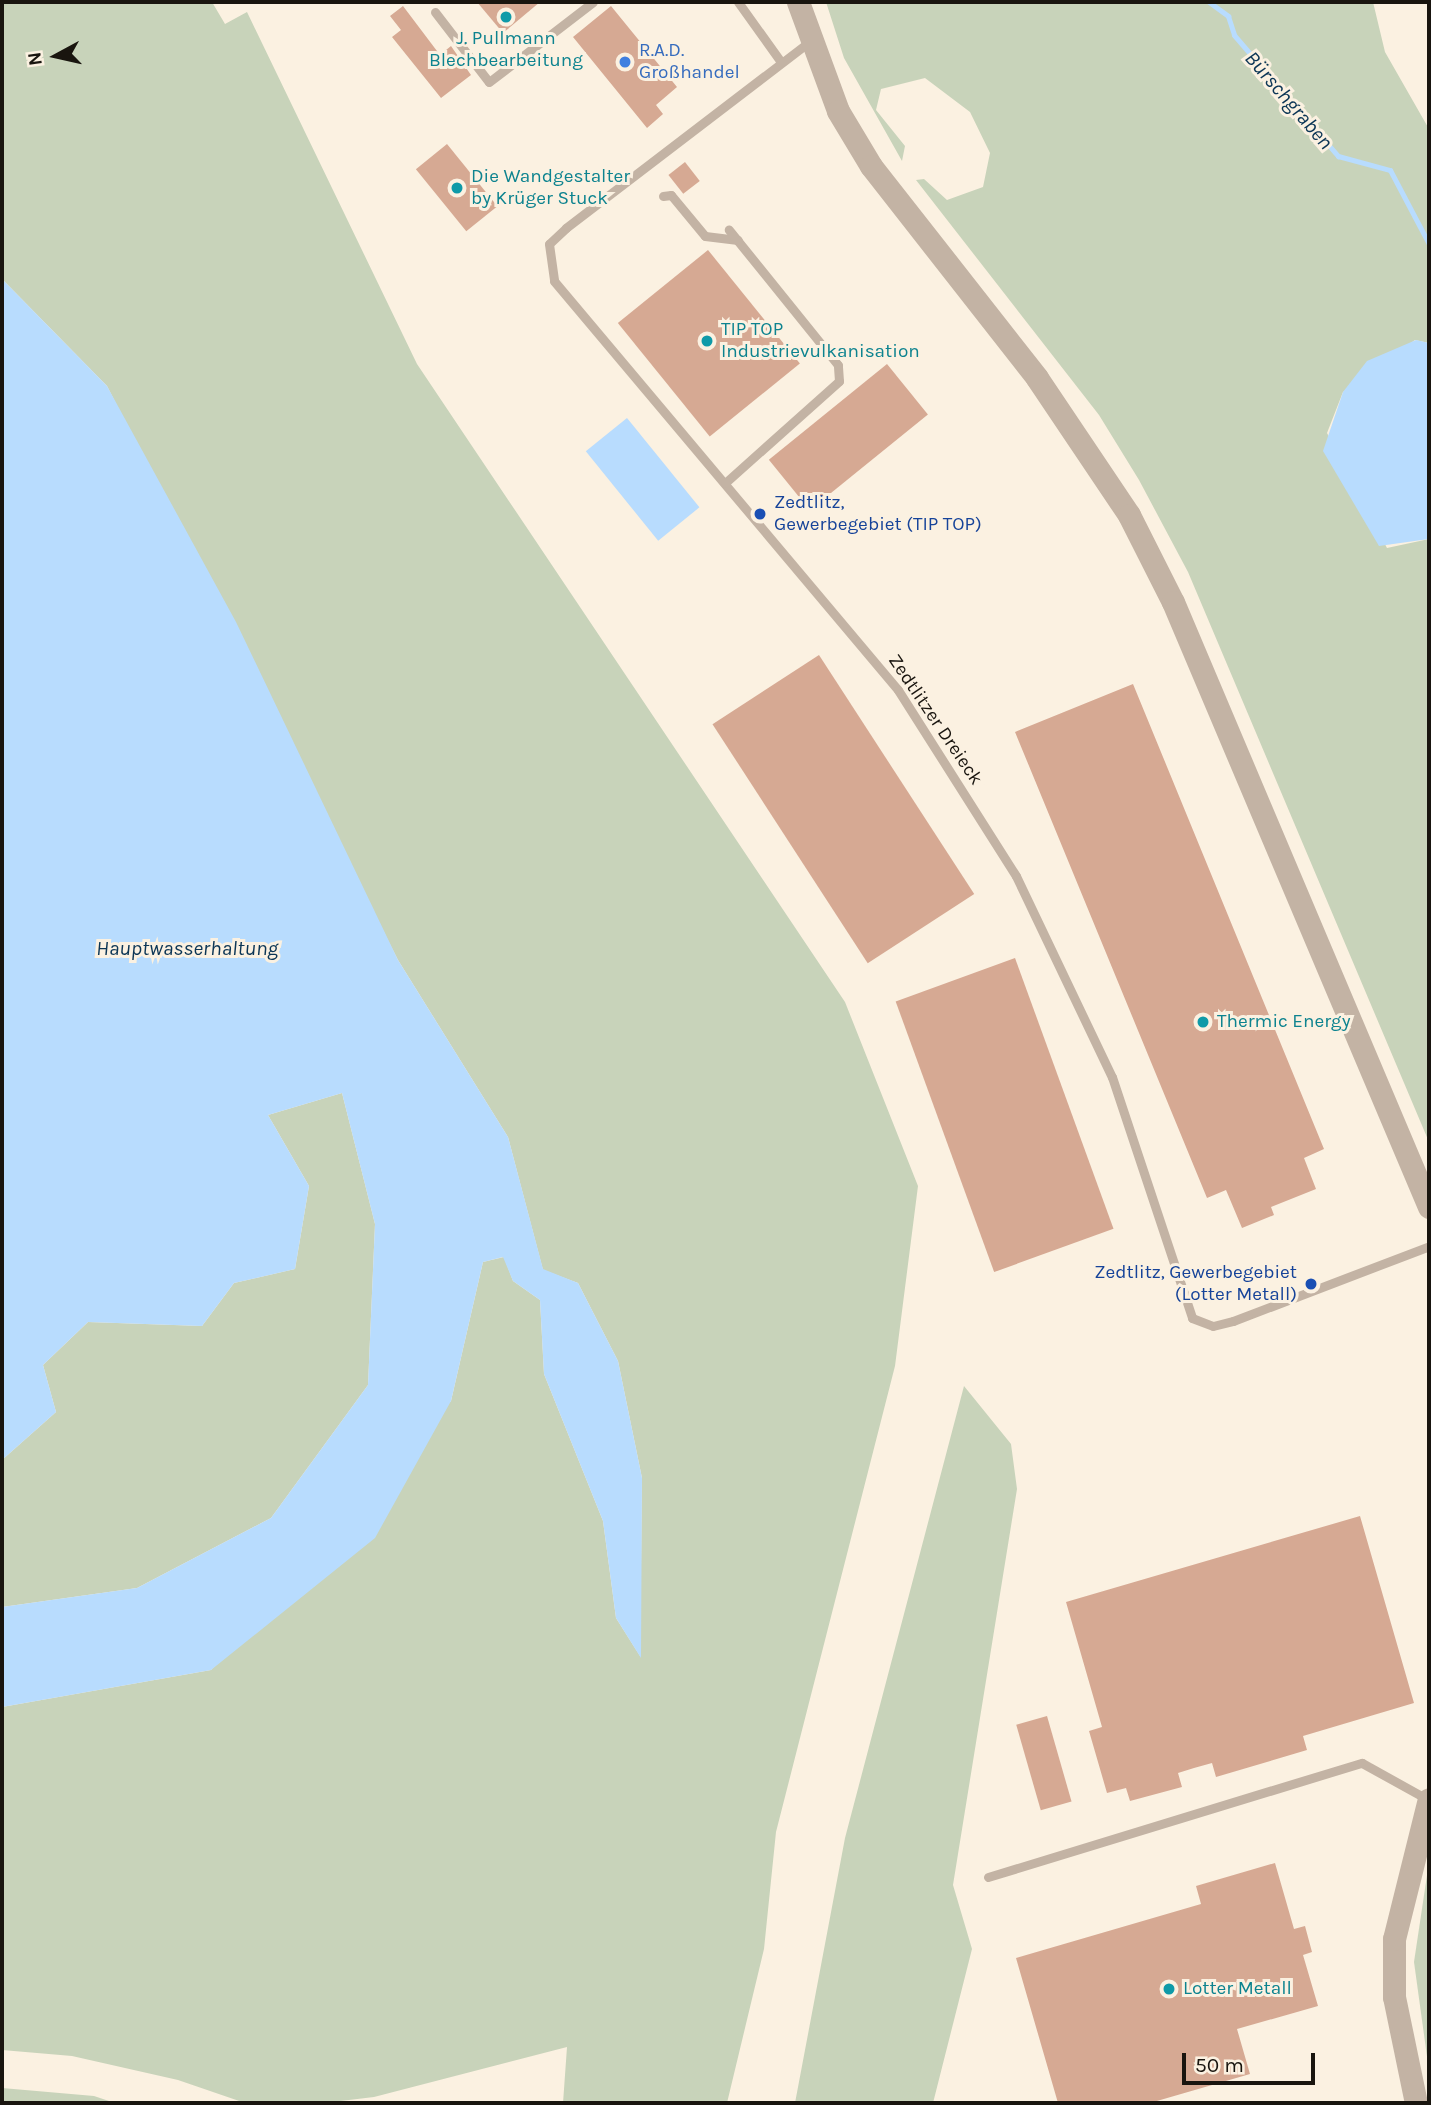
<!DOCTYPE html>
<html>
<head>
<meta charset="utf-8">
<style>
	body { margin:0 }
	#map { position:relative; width:1431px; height:2105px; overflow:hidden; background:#fbf1e1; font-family:Karla,sans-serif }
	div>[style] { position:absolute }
	.green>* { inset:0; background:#c8d3ba }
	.water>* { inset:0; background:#b8dcfe; transform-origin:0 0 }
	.stream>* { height:5px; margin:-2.5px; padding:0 2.5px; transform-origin:2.5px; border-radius:2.5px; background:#b8dcfe }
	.building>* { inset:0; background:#d6a993; transform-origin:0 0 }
	.service>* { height:9px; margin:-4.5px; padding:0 4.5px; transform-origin:4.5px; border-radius:4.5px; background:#c3b3a4 }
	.tertiary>* { height:23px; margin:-11.5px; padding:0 11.5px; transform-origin:11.5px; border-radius:11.5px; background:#c3b3a4 }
	.dots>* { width:19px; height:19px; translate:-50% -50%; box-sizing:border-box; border:4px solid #fbf1e1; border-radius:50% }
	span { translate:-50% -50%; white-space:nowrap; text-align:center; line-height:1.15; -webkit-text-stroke:6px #fbf1e1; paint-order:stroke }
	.culture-label { font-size:19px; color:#0d838f }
	.left { translate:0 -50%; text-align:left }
	.shop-label { font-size:19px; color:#366cbe }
	.transit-label { font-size:19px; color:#164399 }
	.right { translate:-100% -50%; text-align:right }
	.street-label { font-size:19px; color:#19150f }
	.water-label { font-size:21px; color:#0b3555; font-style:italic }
	.frame { position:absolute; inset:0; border:4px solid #19150f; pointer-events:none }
	.north { position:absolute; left:21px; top:21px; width:70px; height:70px; -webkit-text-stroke:5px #fbf1e1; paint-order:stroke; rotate:262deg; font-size:19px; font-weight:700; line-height:28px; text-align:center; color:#19150f }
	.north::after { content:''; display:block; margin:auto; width:24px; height:32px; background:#19150f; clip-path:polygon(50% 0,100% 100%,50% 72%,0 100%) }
	.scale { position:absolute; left:1182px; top:2053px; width:133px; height:32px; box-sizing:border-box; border:4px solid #19150f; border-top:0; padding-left:9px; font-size:21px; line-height:24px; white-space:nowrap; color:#19150f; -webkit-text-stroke:5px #fbf1e1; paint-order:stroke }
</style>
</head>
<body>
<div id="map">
	<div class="green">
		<div style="clip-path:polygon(2px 2px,212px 2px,225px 24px,247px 12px,417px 364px,845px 1002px,918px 1186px,895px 1366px,776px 1832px,764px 1949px,727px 2103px,563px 2103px,567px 2047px,374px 2097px,324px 2103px,245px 2103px,178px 2080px,72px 2056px,2px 2050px,2px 1707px,211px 1670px,451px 1401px,483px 1262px,504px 1257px,513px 1281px,540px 1300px,544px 1374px,603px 1521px,616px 1618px,640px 1656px,642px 1478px,618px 1361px,578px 1283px,543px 1270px,508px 1137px,398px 960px,107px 386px,2px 279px)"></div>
		<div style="clip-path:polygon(826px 2px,1373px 2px,1385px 52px,1429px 129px,1429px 343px,1415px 340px,1343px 392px,1327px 433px,1387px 548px,1429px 539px,1429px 1142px,1188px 572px,1139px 480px,1099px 415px,916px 180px,924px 179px,947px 200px,983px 187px,990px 153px,970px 112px,925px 78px,881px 89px,876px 110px,905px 146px,902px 161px,844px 58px)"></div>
		<div style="clip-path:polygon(342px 1093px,375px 1224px,368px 1385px,271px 1518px,137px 1588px,2px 1607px,2px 1460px,56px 1412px,43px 1365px,88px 1322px,202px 1326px,234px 1283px,295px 1269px,309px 1186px,268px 1115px)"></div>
		<div style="clip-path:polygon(964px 1386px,1011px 1444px,1017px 1489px,953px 1885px,972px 1949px,933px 2103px,795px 2103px,845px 1838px)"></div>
		<div style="clip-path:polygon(1429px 1862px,1429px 2071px,1414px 1962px)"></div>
		<div style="clip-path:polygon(2px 2088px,94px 2096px,115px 2103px,2px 2103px)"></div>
	</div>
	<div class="water">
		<div style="clip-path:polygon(2px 279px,107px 386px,236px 622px,398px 960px,508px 1137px,543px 1269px,578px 1283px,618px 1361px,642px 1478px,641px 1658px,616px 1618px,603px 1521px,544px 1374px,540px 1300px,513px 1281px,503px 1257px,483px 1262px,451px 1401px,375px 1538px,211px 1670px,2px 1707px,2px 1607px,137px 1588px,271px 1518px,368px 1385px,375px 1224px,342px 1093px,268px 1115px,309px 1186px,295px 1269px,234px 1283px,202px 1326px,88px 1322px,43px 1365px,56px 1412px,2px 1460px)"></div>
		<div style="clip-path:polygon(1416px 340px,1429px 343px,1429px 539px,1379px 546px,1323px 451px,1343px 392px,1367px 361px)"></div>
		<div style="left:627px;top:418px;width:115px;height:53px;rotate:51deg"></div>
	</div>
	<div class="stream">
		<div style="left:1209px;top:2px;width:24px;rotate:36deg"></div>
		<div style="left:1228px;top:16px;width:20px;rotate:72deg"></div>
		<div style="left:1234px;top:35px;width:160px;rotate:49.3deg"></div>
		<div style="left:1338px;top:156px;width:54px;rotate:15.1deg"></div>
		<div style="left:1390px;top:170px;width:84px;rotate:62.2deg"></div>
	</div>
	<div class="building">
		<div style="clip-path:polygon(477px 2px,540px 2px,503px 33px)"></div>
		<div style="clip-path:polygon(403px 6px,440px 55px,451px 46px,471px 75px,441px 98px,392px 37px,401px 30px,390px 16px)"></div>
		<div style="clip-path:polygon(611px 6px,677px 87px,656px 105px,663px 114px,647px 128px,573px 37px)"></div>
		<div style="left:447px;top:144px;width:80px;height:40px;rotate:51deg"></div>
		<div style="left:685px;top:162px;width:24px;height:21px;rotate:52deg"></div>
		<div style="left:708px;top:250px;width:146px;height:116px;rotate:51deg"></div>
		<div style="left:887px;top:364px;width:65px;height:152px;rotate:51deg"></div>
		<div style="left:819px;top:655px;width:285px;height:127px;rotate:57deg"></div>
		<div style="clip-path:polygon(1133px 684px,1324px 1149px,1304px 1158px,1316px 1189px,1271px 1207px,1274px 1215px,1242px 1228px,1226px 1190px,1207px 1198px,1015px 732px)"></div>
		<div style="left:1015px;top:958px;width:288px;height:127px;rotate:70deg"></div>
		<div style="clip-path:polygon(1360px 1516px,1414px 1703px,1303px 1736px,1307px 1750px,1216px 1777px,1212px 1763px,1194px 1768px,1178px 1773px,1182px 1787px,1130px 1801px,1126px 1788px,1107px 1793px,1089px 1731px,1102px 1727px,1066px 1602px)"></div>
		<div style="left:1047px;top:1716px;width:89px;height:32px;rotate:74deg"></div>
		<div style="clip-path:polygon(1275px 1863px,1294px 1929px,1305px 1926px,1312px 1952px,1303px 1955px,1318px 2006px,1237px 2029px,1250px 2074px,1150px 2103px,1058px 2103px,1016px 1958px,1201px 1904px,1196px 1886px)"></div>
	</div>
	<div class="service">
		<div style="left:738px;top:2px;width:74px;rotate:54.4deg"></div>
		<div style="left:435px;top:12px;width:88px;rotate:52.4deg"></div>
		<div style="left:489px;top:82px;width:131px;rotate:-37.6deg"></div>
		<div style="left:809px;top:42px;width:306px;rotate:142.6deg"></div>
		<div style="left:566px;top:228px;width:23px;rotate:137deg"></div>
		<div style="left:549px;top:244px;width:37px;rotate:82deg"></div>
		<div style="left:554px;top:281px;width:534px;rotate:49.93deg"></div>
		<div style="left:898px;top:690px;width:220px;rotate:57.6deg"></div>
		<div style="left:1016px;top:876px;width:223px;rotate:64.5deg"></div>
		<div style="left:1112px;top:1077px;width:254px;rotate:71.6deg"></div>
		<div style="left:1192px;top:1318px;width:22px;rotate:21deg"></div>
		<div style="left:1213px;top:1326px;width:21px;rotate:-14deg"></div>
		<div style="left:1233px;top:1321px;width:210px;rotate:-20.9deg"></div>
		<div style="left:663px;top:196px;width:8px;rotate:-7deg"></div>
		<div style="left:671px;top:195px;width:53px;rotate:50.3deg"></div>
		<div style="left:705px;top:236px;width:33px;rotate:7deg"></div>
		<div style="left:725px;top:483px;width:153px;rotate:-41.8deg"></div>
		<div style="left:839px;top:381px;width:16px;rotate:-94deg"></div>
		<div style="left:838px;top:365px;width:174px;rotate:-128.9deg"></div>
		<div style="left:988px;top:1877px;width:391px;rotate:-17deg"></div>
		<div style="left:1362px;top:1763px;width:74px;rotate:29deg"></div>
	</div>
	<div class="tertiary">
		<div style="left:798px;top:2px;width:116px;rotate:69.8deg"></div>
		<div style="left:838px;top:111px;width:64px;rotate:59deg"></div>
		<div style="left:871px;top:166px;width:269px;rotate:51.9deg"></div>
		<div style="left:1037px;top:378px;width:165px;rotate:56.1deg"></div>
		<div style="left:1129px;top:515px;width:97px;rotate:63.2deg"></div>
		<div style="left:1173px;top:602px;width:657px;rotate:67.06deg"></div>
		<div style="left:1416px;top:2103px;width:108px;rotate:-101.7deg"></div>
		<div style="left:1394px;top:1997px;width:58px;rotate:-90deg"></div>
		<div style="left:1394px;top:1939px;width:144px;rotate:-76deg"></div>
	</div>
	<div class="dots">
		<div style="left:506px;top:17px;background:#0f9aa8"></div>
		<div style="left:625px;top:62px;background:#3f7fe0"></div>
		<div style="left:457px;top:188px;background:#0f9aa8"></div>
		<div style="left:707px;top:341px;background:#0f9aa8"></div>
		<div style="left:760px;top:514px;background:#1a4fb4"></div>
		<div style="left:1203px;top:1022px;background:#0f9aa8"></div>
		<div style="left:1311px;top:1284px;background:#1a4fb4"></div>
		<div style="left:1169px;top:1989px;background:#0f9aa8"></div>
	</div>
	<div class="culture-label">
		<span style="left:506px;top:50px">J. Pullmann<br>Blechbearbeitung</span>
		<span class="left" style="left:471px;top:188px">Die Wandgestalter<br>by Krüger Stuck</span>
		<span class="left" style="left:721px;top:341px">TIP TOP<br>Industrievulkanisation</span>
		<span class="left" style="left:1217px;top:1022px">Thermic Energy</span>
		<span class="left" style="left:1183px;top:1989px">Lotter Metall</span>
	</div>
	<div class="shop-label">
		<span class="left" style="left:639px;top:62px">R.A.D.<br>Großhandel</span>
	</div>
	<div class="transit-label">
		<span class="left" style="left:774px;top:514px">Zedtlitz,<br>Gewerbegebiet (TIP TOP)</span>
		<span class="right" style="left:1297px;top:1284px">Zedtlitz, Gewerbegebiet<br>(Lotter Metall)</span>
	</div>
	<div class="street-label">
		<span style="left:935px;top:720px;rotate:56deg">Zedtlitzer Dreieck</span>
	</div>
	<div class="water-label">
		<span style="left:1289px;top:100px;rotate:49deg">Bürschgraben</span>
		<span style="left:187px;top:948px">Hauptwasserhaltung</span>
	</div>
	<div class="frame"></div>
	<div class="north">N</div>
	<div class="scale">50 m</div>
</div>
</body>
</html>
